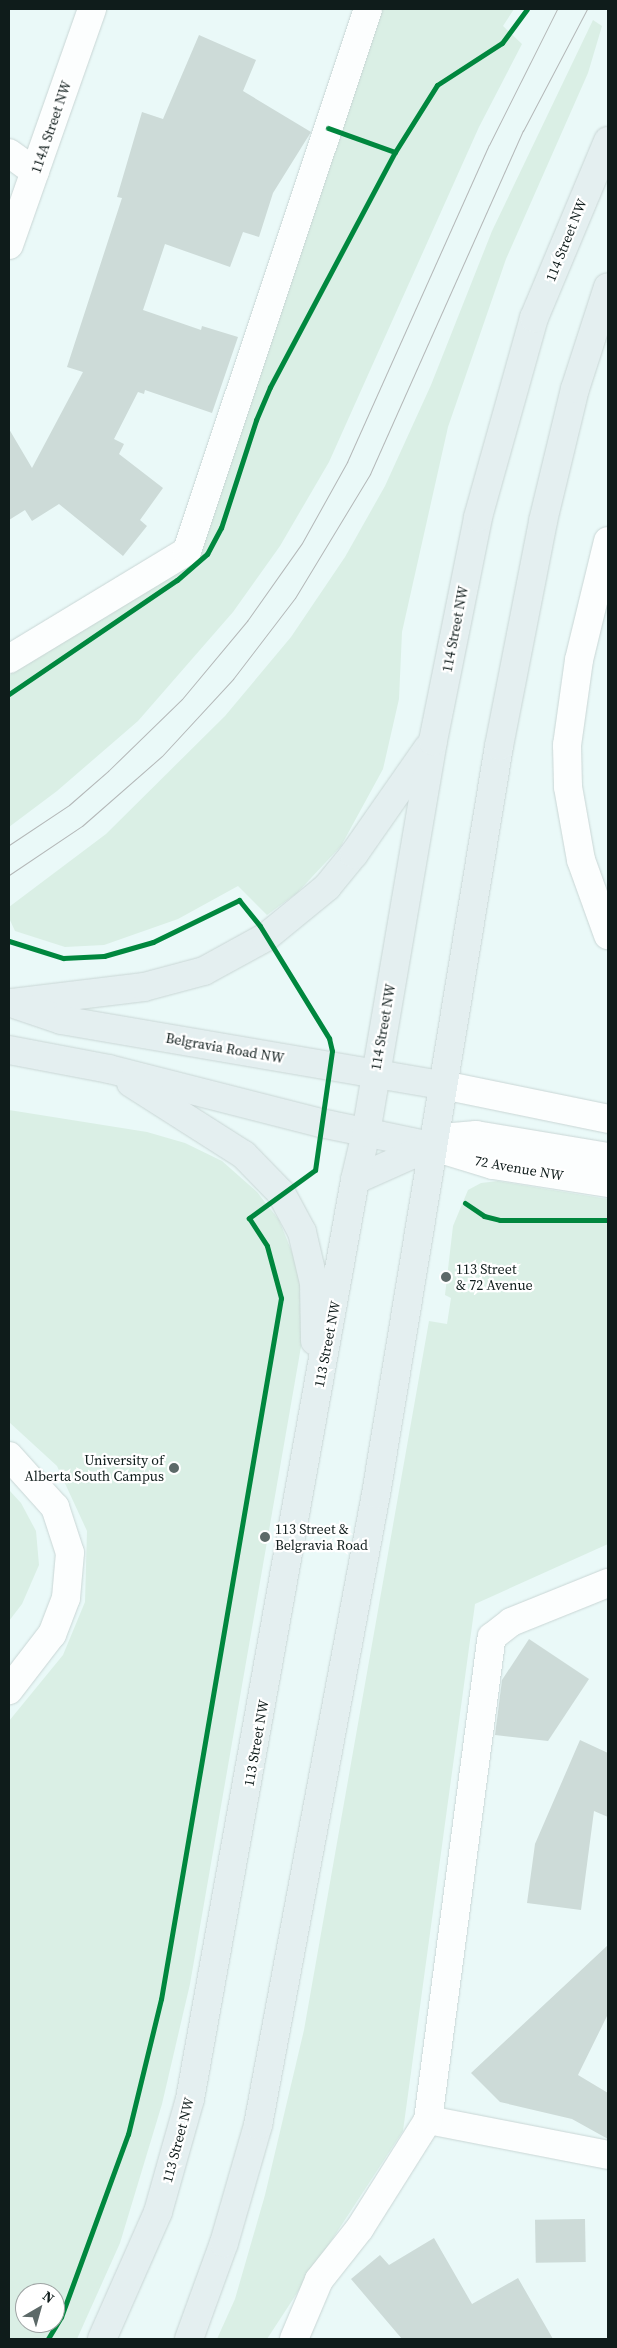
<!DOCTYPE html>
<html>
<head>
<meta charset="utf-8">
<style>
	body { margin:0 }
	#map { position:relative; width:617px; height:2348px; overflow:hidden; background:#eaf9f8; font-family:"Source Serif 4",serif }
	div>[style] { position:absolute }
	.green>* { inset:0; background:#daefe5 }
	.building>* { inset:0; background:#cddbd8; transform-origin:0 0 }
	.roads { filter:drop-shadow(0 0 1px #c9d6d5) drop-shadow(0 0 1px #c9d6d5) }
	.minor>* { height:28px; margin:-14px; padding:0 14px; transform-origin:14px; border-radius:14px; background:#fcfefe }
	.major>* { height:28px; margin:-14px; padding:0 14px; transform-origin:14px; border-radius:14px; background:#e4eff0 }
	.tram>* { height:1px; margin:-0.5px; padding:0 0.5px; transform-origin:0.5px; border-radius:0.5px; background:#b4b8b8 }
	.cycleway>* { height:5px; margin:-2.5px; padding:0 2.5px; transform-origin:2.5px; border-radius:2.5px; background:#00873e }
	.dots>* { width:14px; height:14px; translate:-50% -50%; box-sizing:border-box; border:2px solid #fff; border-radius:50% }
	span { translate:-50% -50%; white-space:nowrap; text-align:center; line-height:1.15; -webkit-text-stroke:4.5px #fff; paint-order:stroke }
	.street-label { font-size:14px; color:#0f1c1b }
	.poi-label { font-size:14px; color:#0f1c1b }
	.left { translate:0 -50%; text-align:left }
	.right { translate:-100% -50%; text-align:right }
	.frame { position:absolute; inset:0; border:10px solid #0f1c1b; pointer-events:none }
	.north { position:absolute; left:15px; top:2283px; width:50px; height:50px; box-sizing:border-box; background:#fff; border:1px solid #9fa4a4; border-radius:50%; rotate:38deg; font-size:14px; font-weight:700; line-height:20px; text-align:center; color:#0f1c1b }
	.north::after { content:''; display:block; margin:auto; width:18px; height:22px; background:#5c6968; clip-path:polygon(50% 0,100% 100%,50% 72%,0 100%) }
</style>
</head>
<body>
<div id="map">
	<div class="green">
		<div style="clip-path:polygon(380px 9px,514px 9px,503px 26px,522px 44px,479px 127px,329px 462px,280px 546px,233px 612px,138px 721px,57px 791px,9px 827px,9px 677px,14px 669px,200px 540px)"></div>
		<div style="clip-path:polygon(593px 20px,602px 26px,588px 73px,506px 259px,448px 427px,402px 632px,399px 699px,383px 769px,341px 846px,297px 893px,267px 915px,238px 886px,178px 919px,104px 945px,65px 947px,15px 931px,9px 918px,9px 907px,106px 834px,225px 716px,291px 637px,345px 557px,385px 486px,431px 385px,492px 231px)"></div>
		<div style="clip-path:polygon(evenodd,9px 1110px,147px 1132px,185px 1143px,222px 1161px,257px 1192px,279px 1220px,296px 1262px,306px 1318px,190px 1984px,162px 2104px,120px 2243px,77px 2339px,9px 2339px,9px 1721px,63px 1655px,85px 1602px,87px 1531px,57px 1466px,9px 1422px,9px 1110px,25px 2293px,55px 2293px,55px 2323px,25px 2323px,25px 2293px)"></div>
		<div style="clip-path:polygon(498px 1181px,608px 1199px,608px 1544px,475px 1604px,403px 2131px,267px 2339px,217px 2339px,235px 2299px,265px 2195px,304px 2030px,429px 1321px,447px 1324px,451px 1298px,445px 1295px,453px 1226px,468px 1190px,481px 1183px)"></div>
		<div style="clip-path:polygon(9px 1490px,21px 1503px,36px 1531px,39px 1565px,22px 1604px,9px 1621px)"></div>
	</div>
	<div class="building">
		<div style="clip-path:polygon(199px 35px,256px 60px,243px 91px,311px 132px,273px 193px,259px 237px,243px 232px,230px 267px,165px 244px,143px 310px,201px 330px,202px 326px,238px 337px,212px 413px,145px 390px,144px 394px,138px 392px,114px 439px,124px 444px,119px 454px,163px 488px,140px 520px,147px 526px,123px 556px,59px 504px,32px 521px,25px 510px,9px 520px,9px 429px,32px 468px,83px 372px,67px 367px,122px 198px,117px 197px,142px 112px,163px 119px)"></div>
		<div style="clip-path:polygon(529px 1639px,589px 1679px,548px 1741px,495px 1735px,502px 1680px)"></div>
		<div style="clip-path:polygon(580px 1740px,608px 1753px,608px 1817px,594px 1811px,581px 1910px,527px 1903px,535px 1844px)"></div>
		<div style="clip-path:polygon(608px 1945px,608px 2014px,578px 2075px,608px 2093px,608px 2139px,572px 2119px,500px 2102px,471px 2073px)"></div>
		<div style="left:585px;top:2219px;width:43px;height:50px;rotate:89deg"></div>
		<div style="clip-path:polygon(434px 2238px,472px 2304px,518px 2278px,553px 2339px,402px 2339px,351px 2279px,380px 2255px,389px 2265px)"></div>
	</div>
	<div class="roads">
		<div class="minor">
			<div style="left:9px;top:153px;width:32px;rotate:36deg"></div>
			<div style="left:9px;top:245px;width:250px;rotate:-70.6deg"></div>
			<div style="left:608px;top:541px;width:122px;rotate:103.7deg"></div>
			<div style="left:579px;top:660px;width:86px;rotate:98deg"></div>
			<div style="left:567px;top:745px;width:42px;rotate:88.6deg"></div>
			<div style="left:568px;top:787px;width:74px;rotate:79.9deg"></div>
			<div style="left:581px;top:860px;width:80px;rotate:70.2deg"></div>
			<div style="left:9px;top:659px;width:208px;rotate:-31.2deg"></div>
			<div style="left:187px;top:551px;width:571px;rotate:-71.53deg"></div>
			<div style="left:443px;top:1085px;width:168px;rotate:11.6deg"></div>
			<div style="left:431px;top:1146px;width:65px;rotate:17deg"></div>
			<div style="left:493px;top:1165px;width:116px;rotate:8.9deg"></div>
			<div style="left:431px;top:1146px;width:24px;rotate:-22deg"></div>
			<div style="left:453px;top:1137px;width:23px;rotate:-5deg"></div>
			<div style="left:476px;top:1135px;width:134px;rotate:9.5deg"></div>
			<div style="left:9px;top:1456px;width:69px;rotate:48deg"></div>
			<div style="left:55px;top:1507px;width:48px;rotate:71.9deg"></div>
			<div style="left:70px;top:1553px;width:45px;rotate:95.1deg"></div>
			<div style="left:66px;top:1598px;width:39px;rotate:111deg"></div>
			<div style="left:52px;top:1634px;width:71px;rotate:127.5deg"></div>
			<div style="left:428px;top:2120px;width:183px;rotate:11deg"></div>
			<div style="left:294px;top:2339px;width:64px;rotate:-67deg"></div>
			<div style="left:319px;top:2280px;width:66px;rotate:-51.7deg"></div>
			<div style="left:360px;top:2228px;width:128px;rotate:-57.8deg"></div>
			<div style="left:428px;top:2120px;width:487px;rotate:-82.5deg"></div>
			<div style="left:492px;top:1637px;width:24px;rotate:-38deg"></div>
			<div style="left:511px;top:1622px;width:105px;rotate:-21.9deg"></div>
		</div>
		<div class="major">
			<div style="left:12px;top:1003px;width:133px;rotate:-6.9deg"></div>
			<div style="left:144px;top:987px;width:62px;rotate:-14.9deg"></div>
			<div style="left:204px;top:971px;width:71px;rotate:-28.7deg"></div>
			<div style="left:266px;top:937px;width:79px;rotate:-39.3deg"></div>
			<div style="left:327px;top:887px;width:43px;rotate:-50.7deg"></div>
			<div style="left:354px;top:854px;width:129px;rotate:-55.1deg"></div>
			<div style="left:17px;top:1005px;width:46px;rotate:18.8deg"></div>
			<div style="left:61px;top:1020px;width:387px;rotate:9.7deg"></div>
			<div style="left:9px;top:1050px;width:102px;rotate:10.8deg"></div>
			<div style="left:109px;top:1069px;width:219px;rotate:14.3deg"></div>
			<div style="left:321px;top:1123px;width:112px;rotate:11.8deg"></div>
			<div style="left:131px;top:1083px;width:134px;rotate:32.5deg"></div>
			<div style="left:244px;top:1155px;width:53px;rotate:45.8deg"></div>
			<div style="left:281px;top:1193px;width:44px;rotate:61.7deg"></div>
			<div style="left:302px;top:1232px;width:52px;rotate:76.8deg"></div>
			<div style="left:314px;top:1283px;width:58px;rotate:89deg"></div>
			<div style="left:355px;top:1180px;width:83px;rotate:-24.1deg"></div>
			<div style="left:102px;top:2339px;width:139px;rotate:-66.2deg"></div>
			<div style="left:158px;top:2212px;width:117px;rotate:-74.2deg"></div>
			<div style="left:190px;top:2099px;width:934px;rotate:-79.82deg"></div>
			<div style="left:355px;top:1180px;width:48px;rotate:-76.8deg"></div>
			<div style="left:366px;top:1133px;width:398px;rotate:-80.3deg"></div>
			<div style="left:433px;top:741px;width:228px;rotate:-78.6deg"></div>
			<div style="left:478px;top:517px;width:207px;rotate:-74.3deg"></div>
			<div style="left:534px;top:318px;width:192px;rotate:-67.3deg"></div>
			<div style="left:189px;top:2339px;width:102px;rotate:-70deg"></div>
			<div style="left:224px;top:2243px;width:123px;rotate:-73.9deg"></div>
			<div style="left:258px;top:2125px;width:642px;rotate:-79.41deg"></div>
			<div style="left:376px;top:1494px;width:758px;rotate:-80.66deg"></div>
			<div style="left:499px;top:746px;width:229px;rotate:-78.9deg"></div>
			<div style="left:543px;top:521px;width:136px;rotate:-76.4deg"></div>
			<div style="left:575px;top:389px;width:107px;rotate:-72.1deg"></div>
		</div>
	</div>
	<div class="tram">
		<div style="left:9px;top:845px;width:72px;rotate:-33.7deg"></div>
		<div style="left:69px;top:805px;width:52px;rotate:-41.1deg"></div>
		<div style="left:108px;top:771px;width:103px;rotate:-44.2deg"></div>
		<div style="left:182px;top:699px;width:102px;rotate:-50.2deg"></div>
		<div style="left:247px;top:621px;width:95px;rotate:-54.8deg"></div>
		<div style="left:302px;top:543px;width:93px;rotate:-60.9deg"></div>
		<div style="left:347px;top:462px;width:347px;rotate:-65.9deg"></div>
		<div style="left:489px;top:145px;width:152px;rotate:-63.4deg"></div>
		<div style="left:9px;top:875px;width:88px;rotate:-33.9deg"></div>
		<div style="left:82px;top:826px;width:106px;rotate:-41.2deg"></div>
		<div style="left:162px;top:756px;width:105px;rotate:-47.3deg"></div>
		<div style="left:233px;top:679px;width:102px;rotate:-52.6deg"></div>
		<div style="left:295px;top:598px;width:145px;rotate:-58.8deg"></div>
		<div style="left:370px;top:474px;width:376px;rotate:-66deg"></div>
		<div style="left:523px;top:131px;width:138px;rotate:-62.3deg"></div>
	</div>
	<div class="cycleway">
		<div style="left:328px;top:128px;width:71px;rotate:19.7deg"></div>
		<div style="left:9px;top:694px;width:203px;rotate:-34.2deg"></div>
		<div style="left:177px;top:580px;width:40px;rotate:-41deg"></div>
		<div style="left:207px;top:554px;width:30px;rotate:-62deg"></div>
		<div style="left:221px;top:528px;width:114px;rotate:-72deg"></div>
		<div style="left:256px;top:420px;width:36px;rotate:-67deg"></div>
		<div style="left:270px;top:387px;width:266px;rotate:-62deg"></div>
		<div style="left:395px;top:152px;width:79px;rotate:-57.9deg"></div>
		<div style="left:437px;top:85px;width:77px;rotate:-32.9deg"></div>
		<div style="left:502px;top:43px;width:42px;rotate:-53.7deg"></div>
		<div style="left:9px;top:941px;width:57px;rotate:17.5deg"></div>
		<div style="left:63px;top:958px;width:41px;rotate:-2.8deg"></div>
		<div style="left:104px;top:956px;width:51px;rotate:-15.9deg"></div>
		<div style="left:153px;top:942px;width:96px;rotate:-26deg"></div>
		<div style="left:239px;top:900px;width:33px;rotate:51deg"></div>
		<div style="left:260px;top:926px;width:132px;rotate:58.4deg"></div>
		<div style="left:329px;top:1038px;width:13px;rotate:77deg"></div>
		<div style="left:332px;top:1051px;width:120px;rotate:98.1deg"></div>
		<div style="left:315px;top:1170px;width:82px;rotate:144deg"></div>
		<div style="left:249px;top:1218px;width:33px;rotate:57deg"></div>
		<div style="left:267px;top:1246px;width:54px;rotate:74.9deg"></div>
		<div style="left:281px;top:1298px;width:711px;rotate:99.71deg"></div>
		<div style="left:161px;top:1999px;width:139px;rotate:103.7deg"></div>
		<div style="left:128px;top:2134px;width:195px;rotate:110.1deg"></div>
		<div style="left:61px;top:2317px;width:26px;rotate:121deg"></div>
		<div style="left:465px;top:1203px;width:23px;rotate:34deg"></div>
		<div style="left:484px;top:1216px;width:16px;rotate:14deg"></div>
		<div style="left:500px;top:1220px;width:108px"></div>
	</div>
	<div class="dots">
		<div style="left:446px;top:1277px;background:#5c6968"></div>
		<div style="left:174px;top:1468px;background:#5c6968"></div>
		<div style="left:265px;top:1537px;background:#5c6968"></div>
	</div>
	<div class="street-label">
		<span style="left:51px;top:127px;rotate:-71deg">114A Street NW</span>
		<span style="left:566px;top:240px;rotate:-68deg">114 Street NW</span>
		<span style="left:455px;top:629px;rotate:-79deg">114 Street NW</span>
		<span style="left:383px;top:1027px;rotate:-80deg">114 Street NW</span>
		<span style="left:225px;top:1048px;rotate:10deg">Belgravia Road NW</span>
		<span style="left:519px;top:1168px;rotate:10deg">72 Avenue NW</span>
		<span style="left:327px;top:1344px;rotate:-79deg">113 Street NW</span>
		<span style="left:256px;top:1743px;rotate:-80deg">113 Street NW</span>
		<span style="left:178px;top:2140px;rotate:-75deg">113 Street NW</span>
	</div>
	<div class="poi-label">
		<span class="left" style="left:456px;top:1277px">113 Street<br>&amp; 72 Avenue</span>
		<span class="right" style="left:164px;top:1468px">University of<br>Alberta South Campus</span>
		<span class="left" style="left:275px;top:1537px">113 Street &amp;<br>Belgravia Road</span>
	</div>
	<div class="frame"></div>
	<div class="north">N</div>
</div>
</body>
</html>
